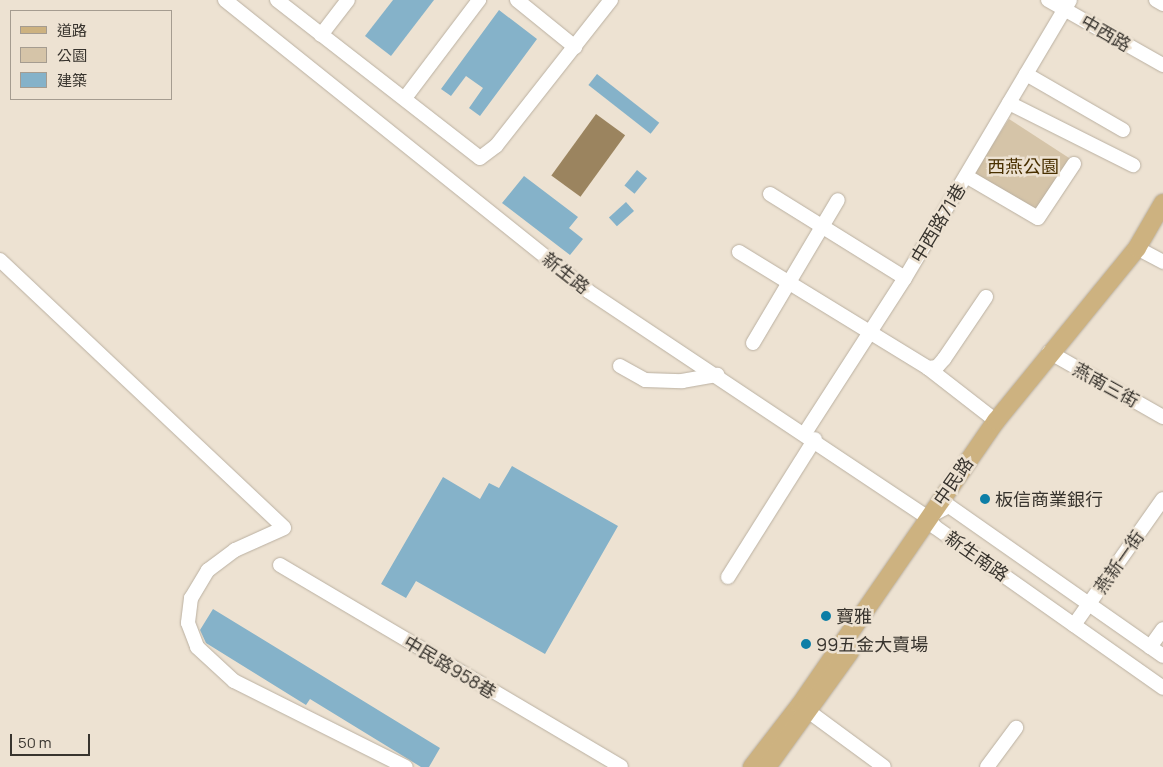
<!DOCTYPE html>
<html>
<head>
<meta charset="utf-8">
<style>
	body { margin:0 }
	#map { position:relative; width:1163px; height:767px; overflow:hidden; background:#ede2d2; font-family:Manrope,"Noto Sans TC",sans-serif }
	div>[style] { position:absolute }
	.green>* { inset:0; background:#d5c4a8; transform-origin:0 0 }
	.water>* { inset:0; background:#9b845f; transform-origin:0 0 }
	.building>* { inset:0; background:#85b2c9; transform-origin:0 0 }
	.roads { filter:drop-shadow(0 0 1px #bab0a1) drop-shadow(0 0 1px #bab0a1) }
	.minor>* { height:14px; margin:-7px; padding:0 7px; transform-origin:7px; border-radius:7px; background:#fff }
	.major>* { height:18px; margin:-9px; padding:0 9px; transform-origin:9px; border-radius:9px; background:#cdb280 }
	.dots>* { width:14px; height:14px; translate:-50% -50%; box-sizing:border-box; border:2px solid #ede2d2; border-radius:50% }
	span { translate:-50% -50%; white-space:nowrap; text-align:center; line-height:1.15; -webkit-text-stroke:5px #ede2d2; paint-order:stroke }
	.street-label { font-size:18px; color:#38342e }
	.park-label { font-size:18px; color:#493000 }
	.poi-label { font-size:18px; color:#38342e }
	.left { translate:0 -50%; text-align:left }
	.legend { position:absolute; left:10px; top:10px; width:162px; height:90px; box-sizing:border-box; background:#ede2d2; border:1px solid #a59c90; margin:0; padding:6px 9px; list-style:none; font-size:15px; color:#38342e }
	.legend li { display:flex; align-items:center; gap:10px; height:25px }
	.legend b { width:25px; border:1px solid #a59c90 }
	.scale { position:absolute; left:10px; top:734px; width:80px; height:22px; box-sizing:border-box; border:2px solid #38342e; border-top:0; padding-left:6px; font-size:15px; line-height:18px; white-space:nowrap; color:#38342e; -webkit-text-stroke:4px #ede2d2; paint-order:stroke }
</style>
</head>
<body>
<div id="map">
	<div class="green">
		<div style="left:1009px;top:119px;width:73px;height:65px;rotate:33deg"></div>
	</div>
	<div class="water">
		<div style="left:596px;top:114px;width:36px;height:76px;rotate:36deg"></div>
	</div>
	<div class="building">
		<div style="clip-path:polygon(393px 0,434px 0,391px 56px,365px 36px)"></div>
		<div style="clip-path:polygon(499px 10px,537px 39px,480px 116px,469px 108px,483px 88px,466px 76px,451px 96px,441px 89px)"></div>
		<div style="left:597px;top:74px;width:79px;height:14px;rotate:38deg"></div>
		<div style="left:637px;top:170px;width:13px;height:20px;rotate:39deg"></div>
		<div style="clip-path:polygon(524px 176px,578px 217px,569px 228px,583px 239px,570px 255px,502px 203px)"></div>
		<div style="left:626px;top:202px;width:12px;height:23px;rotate:48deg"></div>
		<div style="clip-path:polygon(512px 466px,618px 526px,545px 654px,416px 581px,406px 598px,381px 584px,443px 477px,480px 499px,489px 483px,499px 488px)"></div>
		<div style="clip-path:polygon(213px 609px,440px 748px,429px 767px,421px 767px,310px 699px,306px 705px,206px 643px,200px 630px)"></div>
	</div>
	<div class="roads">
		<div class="minor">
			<div style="left:225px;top:0;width:465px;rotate:38.7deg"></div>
			<div style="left:588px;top:291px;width:407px;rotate:33.7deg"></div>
			<div style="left:927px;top:517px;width:13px;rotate:51deg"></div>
			<div style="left:935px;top:527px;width:279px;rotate:35.2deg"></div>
			<div style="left:277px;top:0;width:257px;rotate:37.9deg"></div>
			<div style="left:480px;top:158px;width:20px;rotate:-37deg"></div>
			<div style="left:496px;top:146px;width:186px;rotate:-51.8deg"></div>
			<div style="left:517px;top:0;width:75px;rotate:39deg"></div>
			<div style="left:1048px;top:0;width:132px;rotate:29.5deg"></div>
			<div style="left:1156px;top:0;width:8px;rotate:30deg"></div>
			<div style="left:321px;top:35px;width:44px;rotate:-52.4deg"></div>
			<div style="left:1026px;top:74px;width:112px;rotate:30deg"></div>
			<div style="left:405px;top:98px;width:123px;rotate:-52.9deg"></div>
			<div style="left:1009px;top:103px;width:139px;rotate:26.6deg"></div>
			<div style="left:966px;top:176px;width:83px;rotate:30.3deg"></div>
			<div style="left:1038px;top:218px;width:65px;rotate:-56.3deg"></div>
			<div style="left:770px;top:194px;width:159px;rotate:31.9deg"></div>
			<div style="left:1137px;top:248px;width:30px;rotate:28deg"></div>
			<div style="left:739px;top:252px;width:222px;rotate:31.5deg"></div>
			<div style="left:928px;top:368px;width:86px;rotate:37.9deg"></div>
			<div style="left:0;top:260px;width:390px;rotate:43.3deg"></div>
			<div style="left:284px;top:528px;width:54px;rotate:155.8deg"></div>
			<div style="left:235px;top:550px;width:34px;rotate:143deg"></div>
			<div style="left:208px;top:570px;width:33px;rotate:121deg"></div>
			<div style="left:191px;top:598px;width:25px;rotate:97deg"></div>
			<div style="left:188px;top:623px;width:26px;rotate:69deg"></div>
			<div style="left:197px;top:647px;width:50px;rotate:42.6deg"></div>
			<div style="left:234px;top:681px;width:192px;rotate:26.6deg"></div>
			<div style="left:753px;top:343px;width:166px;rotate:-59.3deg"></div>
			<div style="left:1049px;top:352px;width:131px;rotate:29.7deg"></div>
			<div style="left:620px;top:366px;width:29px;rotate:29deg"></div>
			<div style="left:645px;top:380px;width:37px;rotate:2deg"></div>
			<div style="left:682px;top:381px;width:36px;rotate:-10deg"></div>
			<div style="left:928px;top:368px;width:9px;rotate:-6deg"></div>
			<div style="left:937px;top:367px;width:11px;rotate:-49deg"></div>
			<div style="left:944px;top:359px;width:75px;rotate:-55.9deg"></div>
			<div style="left:805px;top:433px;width:184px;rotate:-57.2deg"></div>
			<div style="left:905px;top:278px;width:323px;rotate:-59.3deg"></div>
			<div style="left:930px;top:516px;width:21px;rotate:-28deg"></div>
			<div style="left:949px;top:506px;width:261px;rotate:35deg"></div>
			<div style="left:280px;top:565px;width:396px;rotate:30.6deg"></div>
			<div style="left:728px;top:577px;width:163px;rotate:-57.8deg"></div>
			<div style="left:1074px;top:625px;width:154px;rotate:-54.8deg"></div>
			<div style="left:1150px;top:647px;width:22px;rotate:-54deg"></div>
			<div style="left:800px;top:705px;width:104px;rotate:36.4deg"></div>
			<div style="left:987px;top:767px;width:49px;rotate:-53.4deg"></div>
		</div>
		<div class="major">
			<div style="left:752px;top:767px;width:78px;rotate:-52.3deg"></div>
			<div style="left:800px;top:705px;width:345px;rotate:-55.4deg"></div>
			<div style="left:996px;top:421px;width:223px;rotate:-50.8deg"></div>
			<div style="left:1137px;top:248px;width:52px;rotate:-60deg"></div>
			<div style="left:767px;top:767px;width:142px;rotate:-54.2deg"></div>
		</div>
	</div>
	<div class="dots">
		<div style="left:985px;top:499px;background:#0d7ea6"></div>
		<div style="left:826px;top:616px;background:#0d7ea6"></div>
		<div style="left:806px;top:644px;background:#0d7ea6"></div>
	</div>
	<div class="street-label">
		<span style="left:1106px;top:33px;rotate:30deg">中西路</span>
		<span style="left:938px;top:223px;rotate:-59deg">中西路71巷</span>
		<span style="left:566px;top:273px;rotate:38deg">新生路</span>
		<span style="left:1106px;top:385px;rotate:29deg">燕南三街</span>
		<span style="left:953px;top:481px;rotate:-55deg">中民路</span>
		<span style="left:977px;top:556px;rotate:35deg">新生南路</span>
		<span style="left:1119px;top:562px;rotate:-55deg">燕新一街</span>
		<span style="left:450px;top:667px;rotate:31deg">中民路958巷</span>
	</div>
	<div class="park-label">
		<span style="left:1023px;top:166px">西燕公園</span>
	</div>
	<div class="poi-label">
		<span class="left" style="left:995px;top:499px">板信商業銀行</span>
		<span class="left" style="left:836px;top:616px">寶雅</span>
		<span class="left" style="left:816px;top:644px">99五金大賣場</span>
	</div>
	<ul class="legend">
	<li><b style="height:6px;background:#cdb280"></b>道路</li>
	<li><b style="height:14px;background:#d5c4a8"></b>公園</li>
	<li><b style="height:14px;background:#85b2c9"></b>建築</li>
	</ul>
	<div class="scale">50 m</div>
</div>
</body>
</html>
